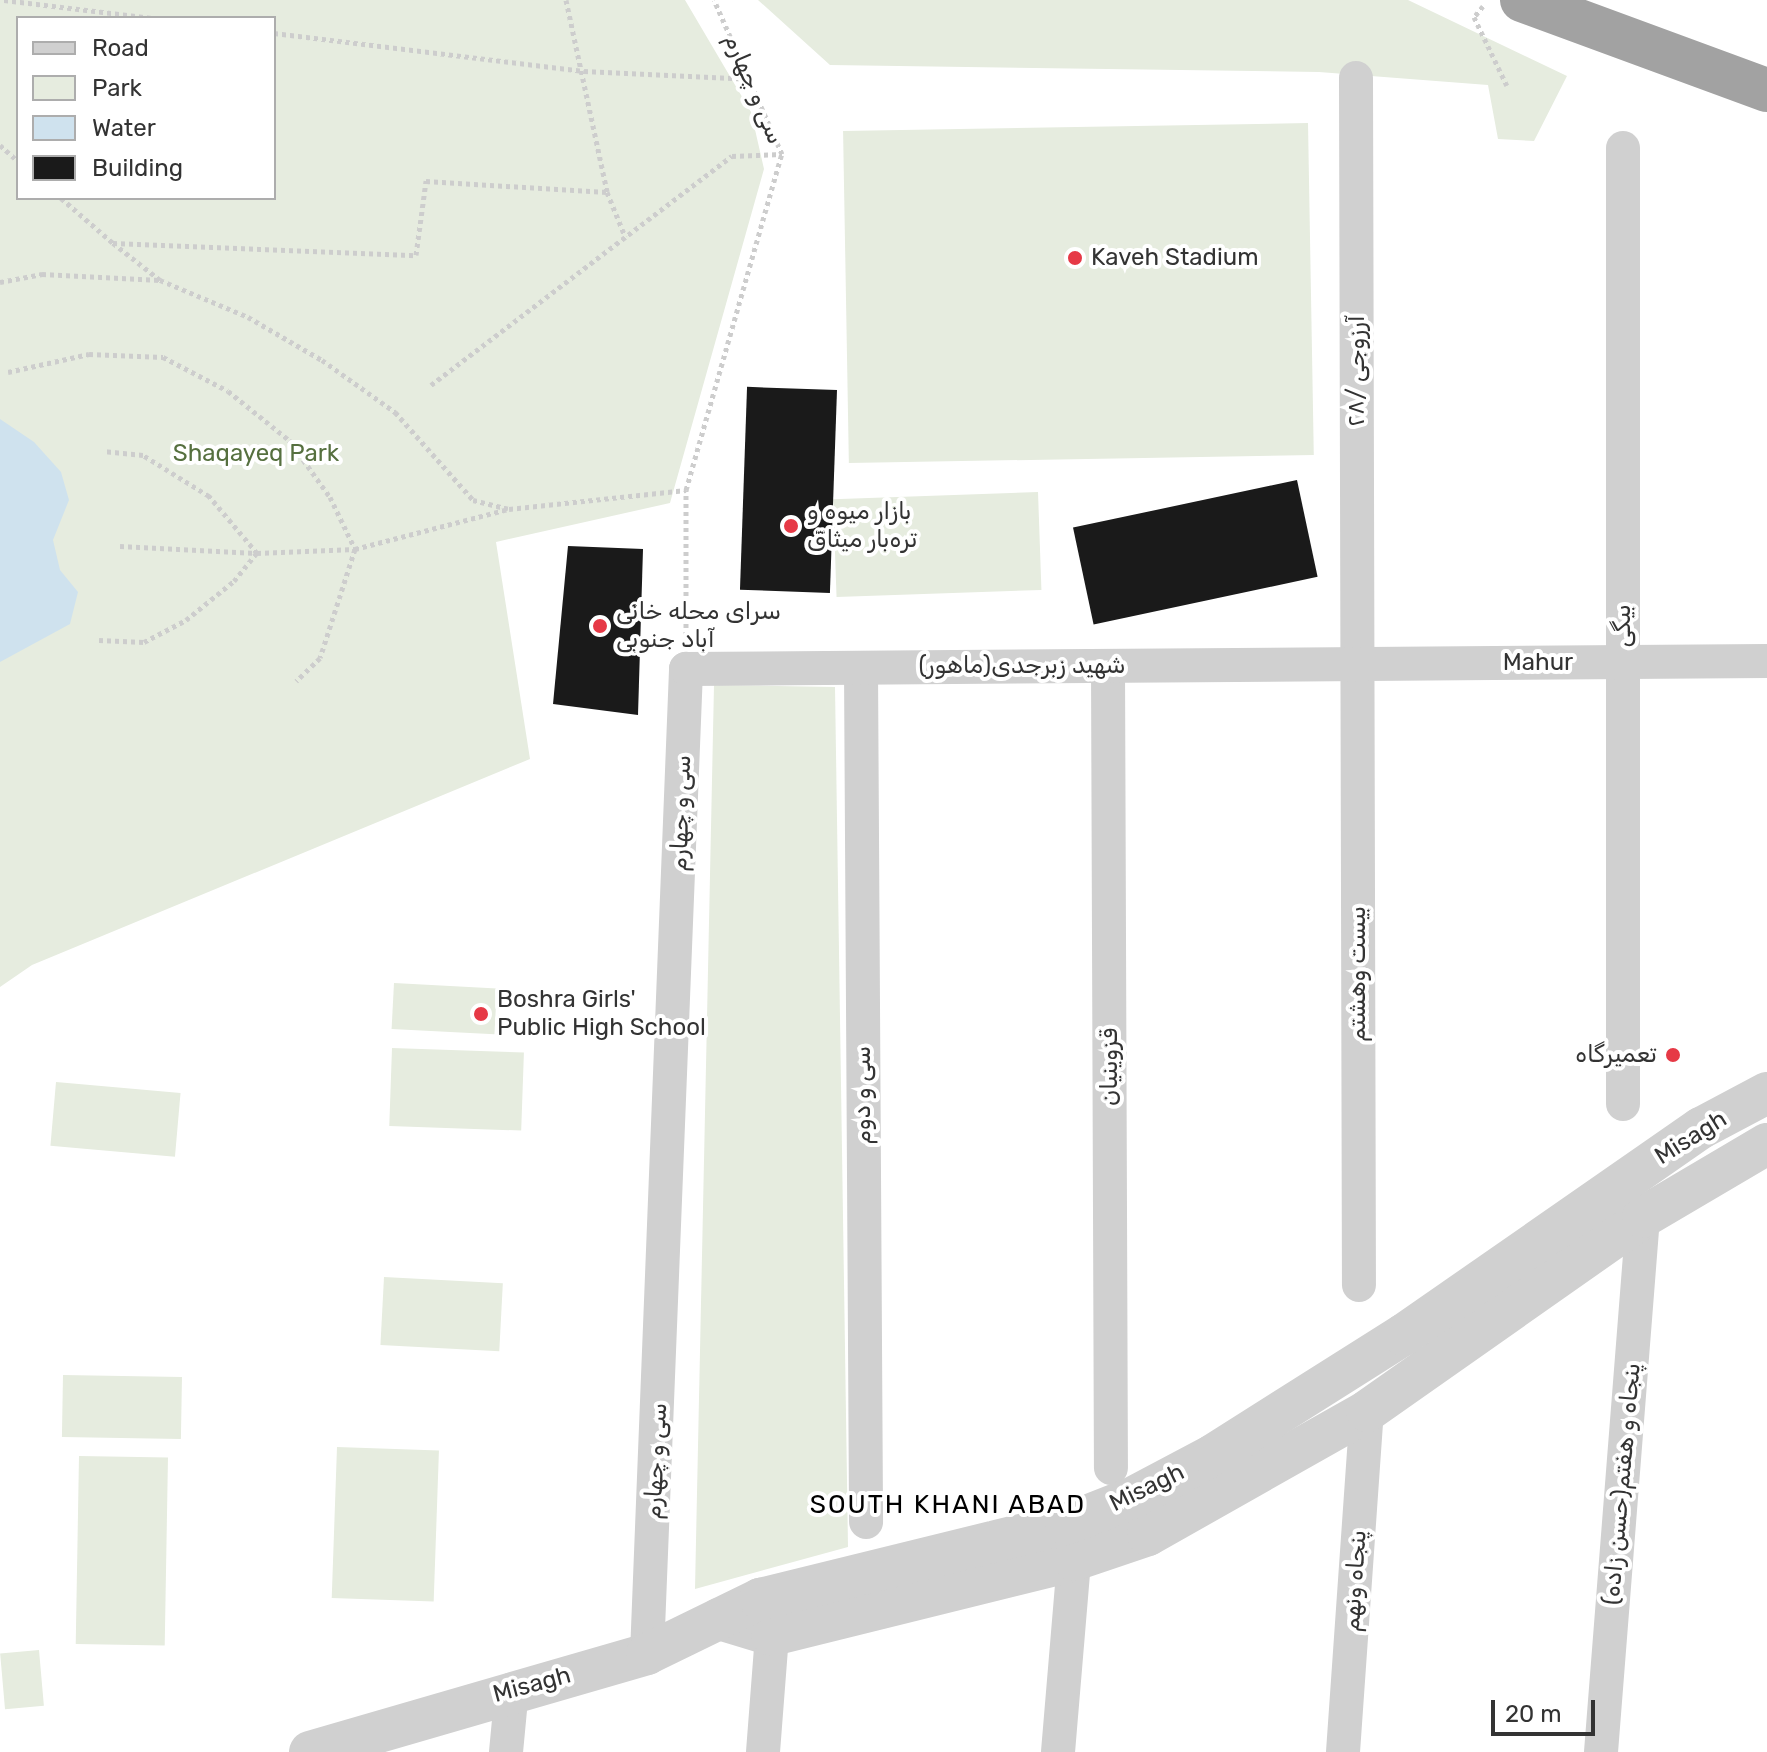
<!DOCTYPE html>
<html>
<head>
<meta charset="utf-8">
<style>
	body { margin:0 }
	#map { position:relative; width:1767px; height:1752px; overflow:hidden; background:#fff; font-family:Rubik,Vazirmatn,sans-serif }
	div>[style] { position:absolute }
	.green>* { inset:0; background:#e6ecdf; transform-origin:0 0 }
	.water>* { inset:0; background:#cfe2ee }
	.building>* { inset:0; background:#1a1a1a; transform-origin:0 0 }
	.path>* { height:5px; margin-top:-2.5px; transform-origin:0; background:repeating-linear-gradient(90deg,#cdcdcd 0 4px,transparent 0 8px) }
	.minor>* { height:34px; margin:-17px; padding:0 17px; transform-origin:17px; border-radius:17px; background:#d0d0d0 }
	.tertiary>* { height:42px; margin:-21px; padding:0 21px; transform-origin:21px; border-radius:21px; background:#d0d0d0 }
	.trunk>* { height:44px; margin:-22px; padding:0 22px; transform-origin:22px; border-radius:22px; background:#a2a2a2 }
	.dots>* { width:22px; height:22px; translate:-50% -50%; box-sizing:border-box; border:4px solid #fff; border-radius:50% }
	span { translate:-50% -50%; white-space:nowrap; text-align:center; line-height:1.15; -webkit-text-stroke:8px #fff; paint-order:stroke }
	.street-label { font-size:24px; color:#333 }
	.poi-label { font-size:24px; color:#333 }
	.left { translate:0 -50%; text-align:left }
	.right { translate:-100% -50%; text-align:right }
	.park-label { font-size:24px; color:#56703f }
	.neighbourhood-label { font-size:26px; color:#000; letter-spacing:2px }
	.legend { position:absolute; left:16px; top:16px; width:260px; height:184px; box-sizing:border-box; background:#fff; border:2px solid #adadad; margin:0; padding:10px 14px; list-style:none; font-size:24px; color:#333 }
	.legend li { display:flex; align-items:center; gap:16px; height:40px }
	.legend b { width:40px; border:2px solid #adadad }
	.scale { position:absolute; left:1491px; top:1700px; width:104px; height:36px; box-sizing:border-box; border:4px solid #333; border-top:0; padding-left:10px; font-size:24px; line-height:28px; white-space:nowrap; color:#333; -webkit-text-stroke:6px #fff; paint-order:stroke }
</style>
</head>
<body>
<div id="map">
	<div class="green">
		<div style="clip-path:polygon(evenodd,0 0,685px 0,751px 112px,764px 169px,670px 503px,496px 542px,530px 759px,32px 965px,0 987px,0 0,18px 18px,274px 18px,274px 198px,18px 198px,18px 18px)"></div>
		<div style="clip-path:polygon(758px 0,1408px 0,1567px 76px,1534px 141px,1498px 139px,1488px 85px,1319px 72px,830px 65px)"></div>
		<div style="left:1308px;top:123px;width:332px;height:465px;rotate:89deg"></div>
		<div style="left:1038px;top:492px;width:98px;height:205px;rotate:88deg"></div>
		<div style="clip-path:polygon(714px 685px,835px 687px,848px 1547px,695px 1589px)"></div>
		<div style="left:394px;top:983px;width:103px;height:46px;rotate:3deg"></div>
		<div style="left:392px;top:1048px;width:132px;height:78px;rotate:2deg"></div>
		<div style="left:56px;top:1082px;width:125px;height:64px;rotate:5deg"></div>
		<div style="left:384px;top:1277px;width:119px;height:68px;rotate:3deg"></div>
		<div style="left:63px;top:1375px;width:119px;height:62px;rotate:1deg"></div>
		<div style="left:337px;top:1447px;width:102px;height:151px;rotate:2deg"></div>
		<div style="left:79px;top:1456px;width:89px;height:188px;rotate:1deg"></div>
		<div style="left:39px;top:1650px;width:56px;height:39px;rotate:85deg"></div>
	</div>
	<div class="water">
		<div style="clip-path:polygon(0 419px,34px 442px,61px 472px,69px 500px,53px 540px,60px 570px,78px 592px,70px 624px,0 662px)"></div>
	</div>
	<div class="building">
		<div style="left:837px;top:390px;width:203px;height:90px;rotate:92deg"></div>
		<div style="left:1297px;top:480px;width:99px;height:229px;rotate:78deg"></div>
		<div style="clip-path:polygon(568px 546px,643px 549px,638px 715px,553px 704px)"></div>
	</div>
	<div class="path">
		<div style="left:4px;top:0;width:149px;rotate:6.9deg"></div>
		<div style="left:566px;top:0;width:196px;rotate:77.9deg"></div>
		<div style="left:607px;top:192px;width:48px;rotate:67.8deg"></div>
		<div style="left:1483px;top:6px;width:14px;rotate:129deg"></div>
		<div style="left:1474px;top:17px;width:76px;rotate:64.4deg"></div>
		<div style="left:274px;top:33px;width:312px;rotate:7deg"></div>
		<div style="left:584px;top:71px;width:169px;rotate:2.7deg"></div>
		<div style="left:0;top:145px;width:24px;rotate:42deg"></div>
		<div style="left:61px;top:198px;width:69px;rotate:40.9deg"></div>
		<div style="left:160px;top:280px;width:95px;rotate:22.8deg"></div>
		<div style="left:248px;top:317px;width:86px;rotate:30.2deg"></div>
		<div style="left:322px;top:360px;width:90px;rotate:35.5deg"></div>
		<div style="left:395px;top:412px;width:118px;rotate:48.4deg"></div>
		<div style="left:473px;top:500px;width:36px;rotate:14deg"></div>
		<div style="left:0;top:282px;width:43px;rotate:-10.8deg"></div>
		<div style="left:42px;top:274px;width:118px;rotate:2.9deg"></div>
		<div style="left:160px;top:280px;width:60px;rotate:-141.8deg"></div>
		<div style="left:113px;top:243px;width:303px;rotate:2.3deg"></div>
		<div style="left:416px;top:255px;width:75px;rotate:-82.3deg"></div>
		<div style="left:426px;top:181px;width:181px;rotate:3.5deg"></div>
		<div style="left:8px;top:372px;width:83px;rotate:-12.5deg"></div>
		<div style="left:89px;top:354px;width:74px;rotate:2.3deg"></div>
		<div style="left:163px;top:357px;width:73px;rotate:27.6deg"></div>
		<div style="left:228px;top:391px;width:78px;rotate:38.8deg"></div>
		<div style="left:289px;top:440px;width:70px;rotate:54.3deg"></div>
		<div style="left:330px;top:497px;width:58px;rotate:64.3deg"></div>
		<div style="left:355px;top:549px;width:114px;rotate:107.8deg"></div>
		<div style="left:320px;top:658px;width:33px;rotate:136deg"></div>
		<div style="left:431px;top:385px;width:378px;rotate:-37.3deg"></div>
		<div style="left:732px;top:156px;width:50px;rotate:-2.3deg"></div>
		<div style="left:120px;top:546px;width:137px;rotate:2.9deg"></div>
		<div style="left:257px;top:553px;width:98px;rotate:-2.3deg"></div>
		<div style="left:355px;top:549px;width:159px;rotate:-14.6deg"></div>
		<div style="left:509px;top:509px;width:178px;rotate:-6.1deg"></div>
		<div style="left:686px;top:635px;width:145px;rotate:-90deg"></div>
		<div style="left:686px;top:490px;width:349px;rotate:-74.1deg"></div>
		<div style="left:782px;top:154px;width:168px;rotate:-113.8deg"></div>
		<div style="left:99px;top:640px;width:45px;rotate:2.5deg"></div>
		<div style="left:144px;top:642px;width:47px;rotate:-27.6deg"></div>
		<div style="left:186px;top:620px;width:62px;rotate:-39.1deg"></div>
		<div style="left:234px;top:581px;width:36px;rotate:-51deg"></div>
		<div style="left:257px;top:553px;width:75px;rotate:-130.1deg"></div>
		<div style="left:209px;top:496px;width:78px;rotate:-148.2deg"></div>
		<div style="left:143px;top:455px;width:40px;rotate:-174.3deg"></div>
	</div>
	<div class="minor">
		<div style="left:1356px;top:78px;width:1207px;rotate:89.86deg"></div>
		<div style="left:1623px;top:148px;width:956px;rotate:90deg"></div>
		<div style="left:1108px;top:666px;width:802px;rotate:89.79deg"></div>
		<div style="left:861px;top:668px;width:854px;rotate:89.66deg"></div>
		<div style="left:647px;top:1654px;width:986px;rotate:-87.73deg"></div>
		<div style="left:686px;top:669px;width:1081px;rotate:-0.42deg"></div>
		<div style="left:506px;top:1752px;width:63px;rotate:-84.6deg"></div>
		<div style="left:763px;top:1752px;width:117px;rotate:-85.6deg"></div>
		<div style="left:1058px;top:1752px;width:193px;rotate:-85.2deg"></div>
		<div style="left:1343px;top:1752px;width:342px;rotate:-86deg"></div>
		<div style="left:1601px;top:1752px;width:537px;rotate:-85.51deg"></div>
	</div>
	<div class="tertiary">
		<div style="left:719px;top:1619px;width:55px;rotate:16.8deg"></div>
		<div style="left:772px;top:1635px;width:311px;rotate:-13.9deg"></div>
		<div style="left:1074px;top:1560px;width:78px;rotate:-18.7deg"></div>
		<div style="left:1148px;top:1535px;width:252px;rotate:-29.5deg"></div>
		<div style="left:1367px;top:1411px;width:337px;rotate:-35.1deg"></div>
		<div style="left:1643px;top:1217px;width:144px;rotate:-30.5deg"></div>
		<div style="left:310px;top:1752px;width:351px;rotate:-16.2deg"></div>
		<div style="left:647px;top:1654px;width:126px;rotate:-26deg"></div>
		<div style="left:760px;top:1599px;width:315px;rotate:-13.8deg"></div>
		<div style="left:1066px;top:1524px;width:69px;rotate:-21.3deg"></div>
		<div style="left:1130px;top:1499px;width:94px;rotate:-27.9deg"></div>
		<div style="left:1213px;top:1455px;width:225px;rotate:-32.3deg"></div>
		<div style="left:1403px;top:1335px;width:363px;rotate:-34.8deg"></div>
		<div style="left:1701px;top:1128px;width:75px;rotate:-27.9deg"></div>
	</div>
	<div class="trunk">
		<div style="left:1522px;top:0;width:261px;rotate:20.2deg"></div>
	</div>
	<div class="dots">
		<div style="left:1075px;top:258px;background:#e63946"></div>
		<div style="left:791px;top:526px;background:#e63946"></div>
		<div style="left:600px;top:626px;background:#e63946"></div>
		<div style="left:481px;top:1014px;background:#e63946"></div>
		<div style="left:1673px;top:1055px;background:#e63946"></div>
	</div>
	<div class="street-label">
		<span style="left:754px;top:89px;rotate:67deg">سی و چهارم</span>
		<span style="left:1357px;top:371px;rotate:-90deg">آرزوجی /۲۸</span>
		<span style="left:1623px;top:626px;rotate:-90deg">بیگی</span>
		<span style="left:1538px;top:663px">Mahur</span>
		<span style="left:1022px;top:666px">شهید زبرجدی(ماهور)</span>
		<span style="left:681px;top:813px;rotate:-88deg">سی و چهارم</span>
		<span style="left:1358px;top:974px;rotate:-90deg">بیست وهشتم</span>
		<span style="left:1110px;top:1067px;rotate:-90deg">قزوینیان</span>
		<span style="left:863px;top:1095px;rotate:-90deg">سی و دوم</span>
		<span style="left:1691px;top:1138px;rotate:-32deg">Misagh</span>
		<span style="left:656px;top:1461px;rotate:-87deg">سی و چهارم</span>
		<span style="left:1622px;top:1484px;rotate:-85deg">(حسن زاده)پنجاه و هفتم</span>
		<span style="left:1147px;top:1488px;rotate:-26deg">Misagh</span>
		<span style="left:1355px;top:1581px;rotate:-86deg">پنجاه ونهم</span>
		<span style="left:532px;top:1685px;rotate:-15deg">Misagh</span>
	</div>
	<div class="poi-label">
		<span class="left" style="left:1091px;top:258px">Kaveh Stadium</span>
		<span class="left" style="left:807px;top:526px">بازار میوه و<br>تره‌بار میثاق</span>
		<span class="left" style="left:616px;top:626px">سرای محله خانی<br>آباد جنوبی</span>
		<span class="left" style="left:497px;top:1014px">Boshra Girls'<br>Public High School</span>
		<span class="right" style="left:1657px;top:1055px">تعمیرگاه</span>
	</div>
	<div class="park-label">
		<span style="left:256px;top:454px">Shaqayeq Park</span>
	</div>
	<div class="neighbourhood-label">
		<span style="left:948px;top:1505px">SOUTH KHANI ABAD</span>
	</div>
	<ul class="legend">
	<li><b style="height:10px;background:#d0d0d0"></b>Road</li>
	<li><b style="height:22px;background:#e6ecdf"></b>Park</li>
	<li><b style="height:22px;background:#cfe2ee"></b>Water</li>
	<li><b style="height:22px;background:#1a1a1a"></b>Building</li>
	</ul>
	<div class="scale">20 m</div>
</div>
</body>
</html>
